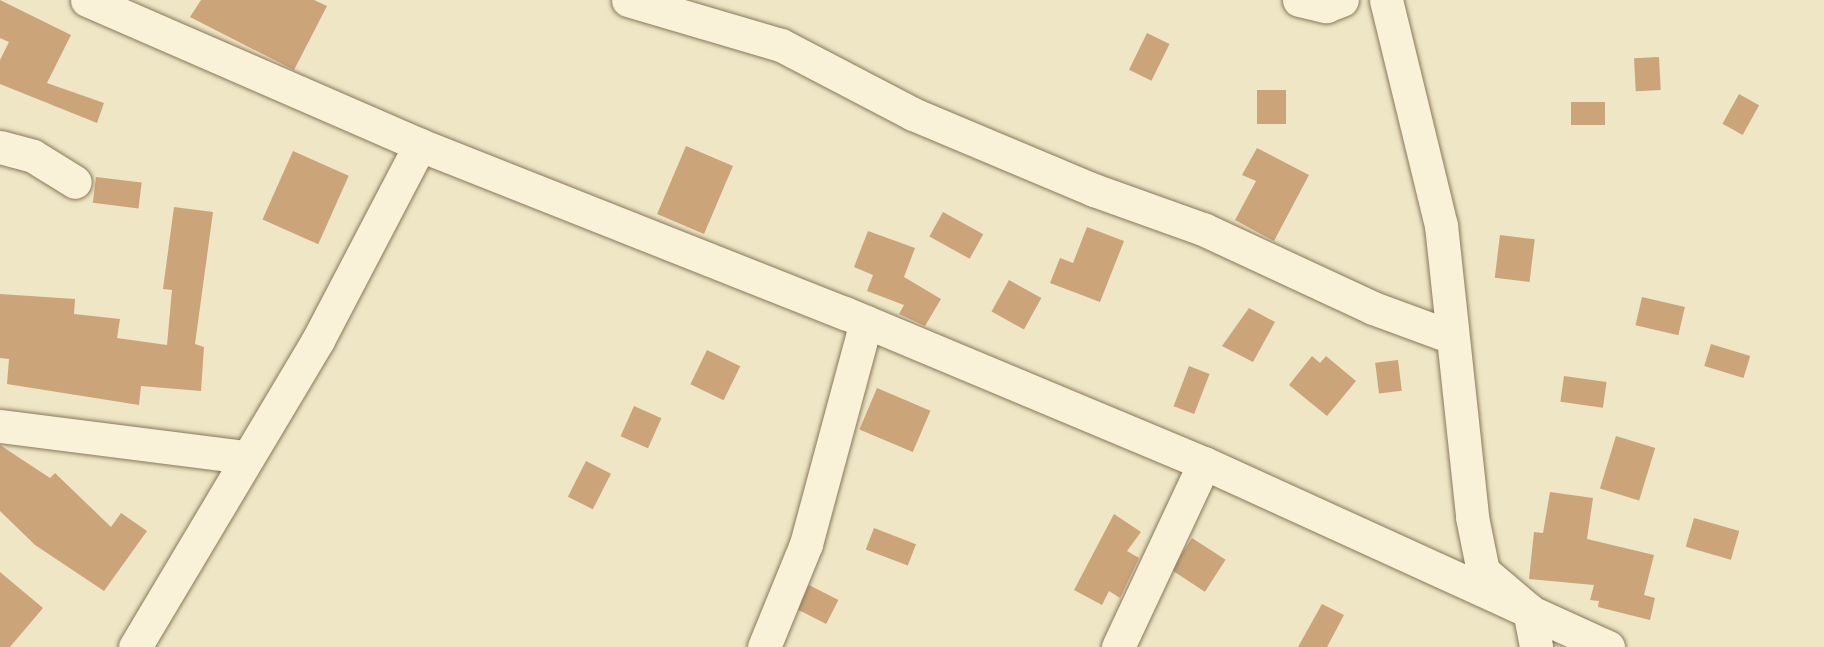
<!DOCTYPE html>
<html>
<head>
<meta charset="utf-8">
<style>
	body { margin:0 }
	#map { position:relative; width:1824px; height:647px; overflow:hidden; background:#eee6c5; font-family:"Zilla Slab",serif }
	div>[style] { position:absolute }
	.building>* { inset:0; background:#cca47a; transform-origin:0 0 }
	.roads { filter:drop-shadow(0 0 2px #89785b) drop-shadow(0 0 2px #89785b) }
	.minor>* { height:33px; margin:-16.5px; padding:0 16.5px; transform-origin:16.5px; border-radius:16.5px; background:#f9f2d8 }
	span { translate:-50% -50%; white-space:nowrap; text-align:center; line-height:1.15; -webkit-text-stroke:6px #f6efd4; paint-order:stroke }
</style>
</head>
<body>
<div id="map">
	<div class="building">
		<div style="clip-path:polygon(0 0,71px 35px,47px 83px,104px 103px,97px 123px,0 84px,0 60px,9px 42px,0 38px)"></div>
		<div style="clip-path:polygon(201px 0,314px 0,327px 6px,294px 70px,190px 17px)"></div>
		<div style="left:1147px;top:33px;width:25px;height:41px;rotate:26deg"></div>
		<div style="left:1659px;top:57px;width:33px;height:25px;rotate:87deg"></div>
		<div style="left:1257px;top:90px;width:29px;height:34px"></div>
		<div style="left:1739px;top:94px;width:23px;height:34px;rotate:29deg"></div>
		<div style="left:1605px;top:102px;width:23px;height:34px;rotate:90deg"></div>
		<div style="left:686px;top:146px;width:51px;height:74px;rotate:23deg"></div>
		<div style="clip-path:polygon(1257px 148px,1309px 175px,1274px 241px,1235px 220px,1256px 181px,1242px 175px)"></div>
		<div style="left:293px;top:151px;width:61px;height:75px;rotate:24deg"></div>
		<div style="left:96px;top:177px;width:46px;height:26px;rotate:7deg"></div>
		<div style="clip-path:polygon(174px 207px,213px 212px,195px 344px,204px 347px,201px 391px,141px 386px,139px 405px,7px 384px,9px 359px,0 358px,0 294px,75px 299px,74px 314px,120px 319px,117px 338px,167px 345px,172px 290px,163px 289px)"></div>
		<div style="left:943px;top:212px;width:46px;height:28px;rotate:29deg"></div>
		<div style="clip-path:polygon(1087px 227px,1124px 241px,1100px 302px,1050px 283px,1060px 258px,1073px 263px)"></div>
		<div style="clip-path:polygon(868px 231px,915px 248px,904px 277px,941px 299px,925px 326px,899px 314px,904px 305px,867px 291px,873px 275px,854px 267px)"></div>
		<div style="left:1500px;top:235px;width:35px;height:43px;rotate:7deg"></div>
		<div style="left:1009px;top:280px;width:37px;height:36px;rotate:29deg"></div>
		<div style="left:1642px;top:297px;width:44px;height:29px;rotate:13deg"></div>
		<div style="clip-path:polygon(1249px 308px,1275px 322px,1253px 362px,1222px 346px)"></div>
		<div style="left:1711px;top:344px;width:41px;height:23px;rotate:17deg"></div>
		<div style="left:707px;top:350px;width:37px;height:38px;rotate:26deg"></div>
		<div style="clip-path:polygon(1312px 356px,1320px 363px,1326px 356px,1356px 381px,1327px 416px,1289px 385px)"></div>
		<div style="left:1398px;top:360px;width:31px;height:23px;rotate:83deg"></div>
		<div style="left:1189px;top:366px;width:22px;height:43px;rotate:21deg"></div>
		<div style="left:1564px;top:376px;width:43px;height:26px;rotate:8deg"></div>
		<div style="left:877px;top:388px;width:58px;height:45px;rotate:23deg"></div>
		<div style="left:634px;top:406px;width:30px;height:33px;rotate:24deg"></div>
		<div style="left:1616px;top:436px;width:41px;height:55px;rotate:17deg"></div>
		<div style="clip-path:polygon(0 445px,50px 478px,55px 473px,111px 527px,121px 513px,147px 531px,104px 591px,35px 545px,0 511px)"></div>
		<div style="left:586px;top:461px;width:28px;height:40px;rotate:27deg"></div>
		<div style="clip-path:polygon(1550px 492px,1593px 498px,1587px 539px,1654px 555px,1644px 595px,1655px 598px,1650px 620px,1598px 607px,1599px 601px,1590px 600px,1594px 585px,1529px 579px,1534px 532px,1543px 533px)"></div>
		<div style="clip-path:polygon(1114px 514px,1141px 532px,1127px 551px,1139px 558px,1120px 598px,1109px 591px,1102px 605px,1074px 590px)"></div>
		<div style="left:1694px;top:518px;width:47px;height:30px;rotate:16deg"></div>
		<div style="left:874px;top:528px;width:45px;height:23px;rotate:21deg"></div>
		<div style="left:1192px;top:538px;width:40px;height:38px;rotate:33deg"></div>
		<div style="clip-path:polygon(0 572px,43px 608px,10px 647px,0 647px)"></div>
		<div style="left:809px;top:585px;width:33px;height:27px;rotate:27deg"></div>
		<div style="clip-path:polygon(1322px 604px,1344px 615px,1327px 647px,1298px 647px)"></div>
	</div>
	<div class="roads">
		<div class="minor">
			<div style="left:87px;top:0;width:363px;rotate:23.5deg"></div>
			<div style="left:420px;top:145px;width:457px;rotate:21.6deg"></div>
			<div style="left:845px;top:313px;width:389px;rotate:22.7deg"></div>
			<div style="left:1204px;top:463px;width:444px;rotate:24.5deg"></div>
			<div style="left:628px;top:0;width:159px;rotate:16.4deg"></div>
			<div style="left:781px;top:45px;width:149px;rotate:27.6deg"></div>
			<div style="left:913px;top:114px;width:196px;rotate:22.8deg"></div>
			<div style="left:1094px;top:190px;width:116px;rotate:19.7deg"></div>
			<div style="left:1203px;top:229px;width:187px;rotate:24.9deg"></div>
			<div style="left:1373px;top:308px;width:84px;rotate:20.2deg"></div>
			<div style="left:1299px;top:0;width:28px;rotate:13deg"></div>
			<div style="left:1326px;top:6px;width:17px;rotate:-21deg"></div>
			<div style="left:1386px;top:0;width:232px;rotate:76.3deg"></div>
			<div style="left:1441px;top:225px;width:294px;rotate:83.9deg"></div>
			<div style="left:1472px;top:517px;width:55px;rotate:78.5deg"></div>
			<div style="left:1483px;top:571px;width:60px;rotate:40.3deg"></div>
			<div style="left:1529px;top:610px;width:38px;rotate:79deg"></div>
			<div style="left:0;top:147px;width:34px;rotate:15deg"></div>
			<div style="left:33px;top:156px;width:49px;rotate:31.8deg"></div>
			<div style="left:0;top:426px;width:247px;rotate:7.2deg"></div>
			<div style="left:135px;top:647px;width:357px;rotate:-59.2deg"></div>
			<div style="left:318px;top:340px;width:220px;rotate:-62.4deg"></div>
			<div style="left:764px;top:647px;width:111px;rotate:-67.8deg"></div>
			<div style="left:806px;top:544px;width:230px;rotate:-74.9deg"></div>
			<div style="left:1118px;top:647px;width:203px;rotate:-64.9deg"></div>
		</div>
	</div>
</div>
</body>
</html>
